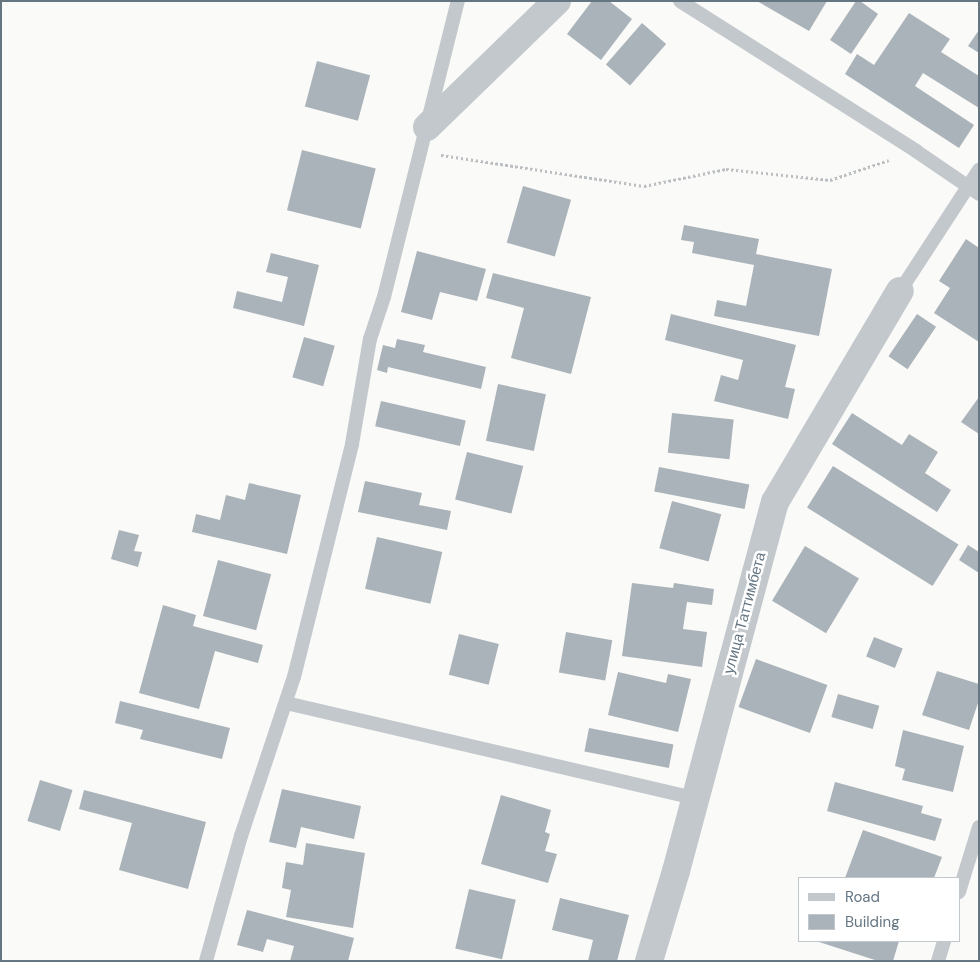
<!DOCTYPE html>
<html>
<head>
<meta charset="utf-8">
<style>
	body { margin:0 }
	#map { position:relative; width:980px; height:962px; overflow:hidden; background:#fafaf8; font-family:"DM Sans",sans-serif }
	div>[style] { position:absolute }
	.building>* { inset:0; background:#aab3b9; transform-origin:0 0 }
	.path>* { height:3px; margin-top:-1.5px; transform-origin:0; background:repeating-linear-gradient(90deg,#bbbfc2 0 2.5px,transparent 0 5px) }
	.service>* { height:14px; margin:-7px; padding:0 7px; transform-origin:7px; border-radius:7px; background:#c3c8cc }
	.minor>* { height:28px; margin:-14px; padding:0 14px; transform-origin:14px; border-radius:14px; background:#c3c8cc }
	span { translate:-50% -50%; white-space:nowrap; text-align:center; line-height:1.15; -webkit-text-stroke:5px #fff; paint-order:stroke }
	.street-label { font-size:15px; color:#657683 }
	.frame { position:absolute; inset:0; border:2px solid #657683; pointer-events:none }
	.legend { position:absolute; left:798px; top:877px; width:162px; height:65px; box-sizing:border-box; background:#fff; border:1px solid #c1c8cd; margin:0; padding:6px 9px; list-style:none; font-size:15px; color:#657683 }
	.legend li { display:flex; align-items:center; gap:10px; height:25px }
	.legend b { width:25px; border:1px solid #c1c8cd }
</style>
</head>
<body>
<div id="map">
	<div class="building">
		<div style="clip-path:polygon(592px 1px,609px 1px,632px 19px,601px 60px,567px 34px)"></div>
		<div style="clip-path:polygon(757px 1px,827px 1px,809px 31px)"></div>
		<div style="clip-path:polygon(856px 1px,860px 1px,878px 14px,851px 54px,830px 40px)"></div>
		<div style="clip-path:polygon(909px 13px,950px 39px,941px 52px,979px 76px,979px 108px,923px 73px,915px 86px,974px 125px,959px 148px,845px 74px,857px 54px,874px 65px)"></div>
		<div style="left:642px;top:23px;width:32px;height:55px;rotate:41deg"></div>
		<div style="clip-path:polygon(979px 30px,979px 53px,968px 46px)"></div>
		<div style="left:317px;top:61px;width:55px;height:47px;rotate:15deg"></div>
		<div style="left:302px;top:150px;width:76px;height:62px;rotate:14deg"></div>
		<div style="left:523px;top:186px;width:50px;height:59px;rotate:16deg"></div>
		<div style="clip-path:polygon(684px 225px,759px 239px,756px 254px,832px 269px,819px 336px,714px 316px,717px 300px,746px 306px,754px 265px,692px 253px,694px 242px,681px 240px)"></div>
		<div style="clip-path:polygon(966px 239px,979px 248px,979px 342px,934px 313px,950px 288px,939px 281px)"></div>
		<div style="clip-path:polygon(417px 251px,486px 269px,477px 301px,440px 292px,432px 320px,401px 312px)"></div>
		<div style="clip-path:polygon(271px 253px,319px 265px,304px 326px,233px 308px,237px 291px,282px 302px,288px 277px,266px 272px)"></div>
		<div style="clip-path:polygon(493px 273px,591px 297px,571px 374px,511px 358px,524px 308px,486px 298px)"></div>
		<div style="clip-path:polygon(671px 314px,796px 345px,785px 387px,795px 389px,788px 419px,714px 401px,721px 375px,738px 380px,743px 360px,665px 340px)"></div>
		<div style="left:917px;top:314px;width:23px;height:51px;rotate:34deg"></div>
		<div style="left:304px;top:337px;width:32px;height:42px;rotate:16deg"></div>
		<div style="clip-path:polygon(397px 339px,425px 345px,423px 352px,486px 367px,481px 389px,388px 367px,387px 373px,377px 370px,383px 345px,395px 348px)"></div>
		<div style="left:498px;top:384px;width:49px;height:58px;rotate:12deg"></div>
		<div style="clip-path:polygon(979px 397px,979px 434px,961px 422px)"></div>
		<div style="left:381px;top:401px;width:87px;height:26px;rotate:13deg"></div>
		<div style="left:672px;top:413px;width:62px;height:40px;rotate:6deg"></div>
		<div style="clip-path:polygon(852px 413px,902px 445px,909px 434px,938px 452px,925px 473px,951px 490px,937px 512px,832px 444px)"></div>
		<div style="left:467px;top:452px;width:58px;height:49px;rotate:14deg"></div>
		<div style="left:833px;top:466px;width:148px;height:49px;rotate:32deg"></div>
		<div style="left:659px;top:467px;width:92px;height:25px;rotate:11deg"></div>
		<div style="clip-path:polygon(365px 481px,422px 493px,419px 505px,451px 511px,447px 530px,358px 512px)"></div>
		<div style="clip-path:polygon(249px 483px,301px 495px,287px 554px,192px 532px,196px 514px,220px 520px,226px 495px,245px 500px)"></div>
		<div style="left:672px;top:501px;width:51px;height:49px;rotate:15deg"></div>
		<div style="clip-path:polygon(119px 530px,139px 535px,134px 551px,142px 552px,138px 567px,111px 559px)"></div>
		<div style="left:377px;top:537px;width:67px;height:53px;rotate:13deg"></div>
		<div style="clip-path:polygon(968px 545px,979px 552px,979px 573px,959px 560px)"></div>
		<div style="left:805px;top:546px;width:63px;height:64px;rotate:31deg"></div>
		<div style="left:218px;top:560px;width:55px;height:58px;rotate:15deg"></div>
		<div style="clip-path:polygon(632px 583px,673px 588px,674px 583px,714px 589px,712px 605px,687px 602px,683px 629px,707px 632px,702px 667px,622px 656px)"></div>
		<div style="clip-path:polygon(163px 605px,196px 615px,193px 626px,263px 645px,258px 663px,215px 651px,199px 709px,139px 693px)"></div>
		<div style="left:566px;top:632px;width:47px;height:41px;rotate:10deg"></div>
		<div style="left:459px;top:634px;width:41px;height:42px;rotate:14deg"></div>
		<div style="left:874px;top:637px;width:31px;height:21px;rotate:22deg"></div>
		<div style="left:756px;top:659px;width:76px;height:51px;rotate:20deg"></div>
		<div style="clip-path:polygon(937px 671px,979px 684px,979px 700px,969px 730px,922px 715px)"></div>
		<div style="clip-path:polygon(618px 672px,666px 683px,668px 674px,691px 679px,678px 732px,608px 715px)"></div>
		<div style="left:838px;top:694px;width:43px;height:24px;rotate:16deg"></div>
		<div style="clip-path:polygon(120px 701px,230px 728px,222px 759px,140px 739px,143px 730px,115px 723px)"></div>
		<div style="left:589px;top:728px;width:86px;height:24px;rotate:11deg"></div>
		<div style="clip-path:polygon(903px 730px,964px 746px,953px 792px,902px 780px,905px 769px,895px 766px)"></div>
		<div style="left:40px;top:780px;width:34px;height:43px;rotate:17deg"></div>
		<div style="clip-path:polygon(835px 782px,923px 806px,921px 813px,942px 819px,935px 841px,827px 811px)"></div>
		<div style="clip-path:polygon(282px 789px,361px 806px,354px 839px,301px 827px,296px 848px,269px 842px)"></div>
		<div style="clip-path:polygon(84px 790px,206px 822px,188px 889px,119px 870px,132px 823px,79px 809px)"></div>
		<div style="clip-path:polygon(501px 795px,551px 810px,545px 832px,550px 834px,545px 851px,557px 854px,548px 883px,481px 864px)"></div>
		<div style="clip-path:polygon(863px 830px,942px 857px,934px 878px,845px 878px)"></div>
		<div style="clip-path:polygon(306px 843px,365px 853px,353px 928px,286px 917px,291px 890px,282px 888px,286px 862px,303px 865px)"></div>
		<div style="left:469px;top:889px;width:48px;height:61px;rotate:13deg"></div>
		<div style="clip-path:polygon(560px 898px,629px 915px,617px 961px,588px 961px,593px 940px,552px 930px)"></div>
		<div style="clip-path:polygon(247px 910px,354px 938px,348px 961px,290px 961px,294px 946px,267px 939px,263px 952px,237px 945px)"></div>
		<div style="clip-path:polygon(816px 941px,899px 941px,893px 961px,878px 961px)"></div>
	</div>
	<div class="path">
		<div style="left:441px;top:155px;width:205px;rotate:8.7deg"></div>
		<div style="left:644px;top:186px;width:84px;rotate:-11.7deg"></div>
		<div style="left:726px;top:169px;width:105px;rotate:6deg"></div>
		<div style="left:830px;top:180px;width:62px;rotate:-18.7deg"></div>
	</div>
	<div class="service">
		<div style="left:680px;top:1px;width:280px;rotate:32.4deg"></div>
		<div style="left:916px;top:151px;width:76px;rotate:34.3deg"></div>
		<div style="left:900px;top:291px;width:145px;rotate:-56.9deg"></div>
		<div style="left:286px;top:703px;width:420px;rotate:13.1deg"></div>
		<div style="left:959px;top:892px;width:68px;rotate:-72.9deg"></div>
		<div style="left:206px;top:961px;width:130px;rotate:-74.4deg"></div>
		<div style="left:241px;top:836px;width:168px;rotate:-71.6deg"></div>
		<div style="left:294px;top:677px;width:240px;rotate:-76deg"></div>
		<div style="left:352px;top:444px;width:107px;rotate:-80.3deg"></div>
		<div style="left:370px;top:339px;width:44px;rotate:-71.6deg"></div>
		<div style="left:384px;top:297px;width:305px;rotate:-76deg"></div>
		<div style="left:938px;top:961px;width:21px;rotate:-73deg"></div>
	</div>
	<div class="minor">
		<div style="left:427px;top:127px;width:181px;rotate:-44.1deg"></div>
		<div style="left:649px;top:961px;width:94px;rotate:-73.3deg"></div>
		<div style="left:676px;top:871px;width:382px;rotate:-75deg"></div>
		<div style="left:775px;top:502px;width:245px;rotate:-59.4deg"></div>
	</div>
	<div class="street-label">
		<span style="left:745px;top:613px;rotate:-75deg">улица Таттимбета</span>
	</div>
	<div class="frame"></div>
	<ul class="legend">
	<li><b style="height:6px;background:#c3c8cc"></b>Road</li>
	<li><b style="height:14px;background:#aab3b9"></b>Building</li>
	</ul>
</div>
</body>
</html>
